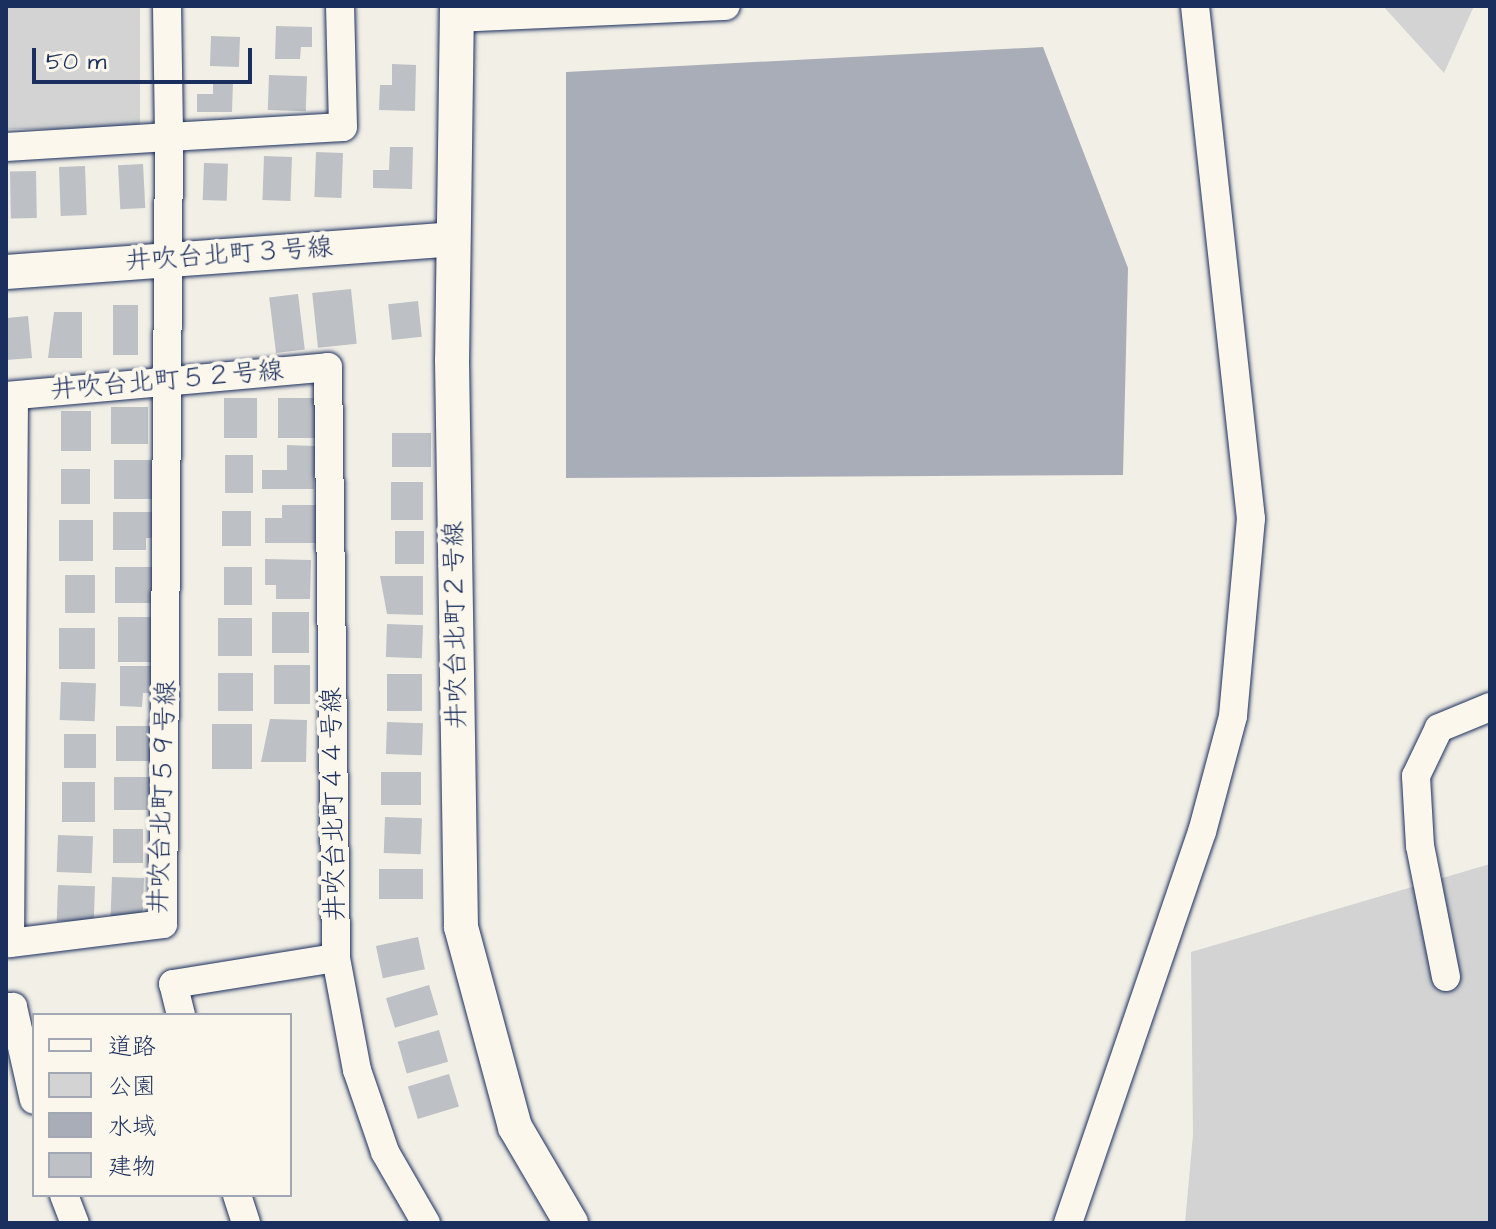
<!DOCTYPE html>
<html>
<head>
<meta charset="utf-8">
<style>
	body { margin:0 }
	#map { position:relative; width:1496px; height:1229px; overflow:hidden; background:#f2efe6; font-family:"Architects Daughter","Klee One",sans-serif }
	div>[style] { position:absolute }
	.green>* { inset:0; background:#d2d3d2; transform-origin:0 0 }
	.water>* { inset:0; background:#a9adb7 }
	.building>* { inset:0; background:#bdc0c4; transform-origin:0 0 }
	.roads { filter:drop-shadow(0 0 2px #1b2f5e) drop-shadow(0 0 2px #1b2f5e) }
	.minor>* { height:28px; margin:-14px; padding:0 14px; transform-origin:14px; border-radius:14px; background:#fbf7ec }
	.tertiary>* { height:34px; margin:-17px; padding:0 17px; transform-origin:17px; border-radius:17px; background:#fbf7ec }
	span { translate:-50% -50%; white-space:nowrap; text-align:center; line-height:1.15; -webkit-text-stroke:8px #fbf7ec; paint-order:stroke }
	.street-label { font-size:26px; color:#1b2f5e }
	.frame { position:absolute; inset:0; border:8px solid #1b2f5e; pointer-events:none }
	.legend { position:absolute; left:32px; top:1013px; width:260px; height:184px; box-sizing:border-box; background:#fbf7ec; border:2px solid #a1a7b3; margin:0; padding:10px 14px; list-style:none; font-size:24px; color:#1b2f5e }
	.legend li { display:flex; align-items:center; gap:16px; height:40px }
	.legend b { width:40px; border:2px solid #a1a7b3 }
	.scale { position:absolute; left:32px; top:48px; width:220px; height:36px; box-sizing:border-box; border:4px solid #1b2f5e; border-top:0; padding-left:10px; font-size:24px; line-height:28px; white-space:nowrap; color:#1b2f5e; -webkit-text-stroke:6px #fbf7ec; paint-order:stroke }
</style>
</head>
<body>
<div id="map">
	<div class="green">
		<div style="left:6px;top:6px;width:134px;height:123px"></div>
		<div style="clip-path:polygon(1383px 6px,1474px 6px,1444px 73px)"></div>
		<div style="clip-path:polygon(1490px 864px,1490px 1223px,1185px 1223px,1193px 1135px,1191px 952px)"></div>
	</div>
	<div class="water">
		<div style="clip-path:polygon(1043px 47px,1128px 268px,1123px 475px,566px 478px,566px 72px)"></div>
	</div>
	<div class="building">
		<div style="clip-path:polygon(276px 26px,312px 27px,312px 47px,301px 47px,300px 59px,275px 59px)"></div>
		<div style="left:211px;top:36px;width:29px;height:30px;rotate:2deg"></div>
		<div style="clip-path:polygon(392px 64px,416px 65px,415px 111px,379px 110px,380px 85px,392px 85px)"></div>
		<div style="left:269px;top:75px;width:38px;height:35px;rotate:2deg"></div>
		<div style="clip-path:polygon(213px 80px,233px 81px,232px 112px,197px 112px,197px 94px,213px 94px)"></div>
		<div style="clip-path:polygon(390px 147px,413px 147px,412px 189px,373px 188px,373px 170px,389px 170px)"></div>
		<div style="left:316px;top:152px;width:27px;height:45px;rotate:2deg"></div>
		<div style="left:264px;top:156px;width:28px;height:44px;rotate:2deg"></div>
		<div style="left:204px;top:163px;width:24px;height:37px;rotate:2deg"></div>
		<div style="left:143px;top:164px;width:44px;height:25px;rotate:87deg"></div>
		<div style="left:85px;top:166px;width:49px;height:26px;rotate:88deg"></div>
		<div style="left:36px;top:171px;width:47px;height:26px;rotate:89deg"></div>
		<div style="left:351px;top:289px;width:55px;height:39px;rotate:84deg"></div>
		<div style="left:298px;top:294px;width:56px;height:29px;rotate:83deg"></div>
		<div style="left:418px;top:301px;width:36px;height:30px;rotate:84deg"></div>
		<div style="left:113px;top:305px;width:25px;height:50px"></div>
		<div style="clip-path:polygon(54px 312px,82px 312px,82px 358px,48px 358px)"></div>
		<div style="clip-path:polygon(28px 316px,32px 358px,6px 360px,6px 318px)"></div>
		<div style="left:257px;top:398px;width:40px;height:33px;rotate:90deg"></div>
		<div style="left:278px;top:398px;width:44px;height:40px"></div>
		<div style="left:111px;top:407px;width:37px;height:37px"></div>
		<div style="left:61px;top:411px;width:30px;height:40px"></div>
		<div style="left:392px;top:433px;width:39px;height:34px"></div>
		<div style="clip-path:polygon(287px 445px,315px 446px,314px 489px,262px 489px,262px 470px,287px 470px)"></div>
		<div style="left:225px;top:455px;width:28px;height:38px"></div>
		<div style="left:114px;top:460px;width:41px;height:39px"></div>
		<div style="left:61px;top:469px;width:29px;height:35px"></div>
		<div style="left:391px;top:482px;width:32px;height:38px"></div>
		<div style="clip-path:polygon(282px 505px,317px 505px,317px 543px,265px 543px,265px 518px,282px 518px)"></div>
		<div style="left:222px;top:511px;width:29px;height:35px"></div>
		<div style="clip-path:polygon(113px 512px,156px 512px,156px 538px,146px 538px,146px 550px,113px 550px)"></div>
		<div style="left:59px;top:520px;width:34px;height:41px"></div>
		<div style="left:395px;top:531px;width:29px;height:33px"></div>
		<div style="clip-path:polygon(265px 559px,311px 560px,310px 599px,276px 599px,276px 585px,265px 585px)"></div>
		<div style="left:115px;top:567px;width:37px;height:36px"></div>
		<div style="left:252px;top:567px;width:38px;height:28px;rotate:90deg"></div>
		<div style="left:65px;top:575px;width:30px;height:38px"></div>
		<div style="clip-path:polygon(380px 576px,423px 576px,423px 615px,387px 614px)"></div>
		<div style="left:272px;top:612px;width:37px;height:41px"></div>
		<div style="left:118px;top:617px;width:34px;height:45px"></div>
		<div style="left:218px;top:618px;width:34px;height:38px"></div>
		<div style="left:387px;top:624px;width:36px;height:33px;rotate:2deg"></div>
		<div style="left:59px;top:628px;width:36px;height:41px"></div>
		<div style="left:274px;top:665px;width:36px;height:39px"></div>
		<div style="clip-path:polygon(120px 666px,158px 666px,158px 693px,143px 693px,142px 707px,120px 706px)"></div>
		<div style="left:218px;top:673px;width:35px;height:38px"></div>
		<div style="left:387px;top:674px;width:35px;height:37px"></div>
		<div style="left:61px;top:682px;width:35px;height:38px;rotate:2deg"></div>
		<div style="clip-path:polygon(270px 719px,307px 720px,306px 762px,261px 762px)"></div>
		<div style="left:387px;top:722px;width:36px;height:32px;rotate:2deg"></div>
		<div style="left:212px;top:724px;width:40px;height:45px"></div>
		<div style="left:116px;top:726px;width:37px;height:35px"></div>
		<div style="left:64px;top:734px;width:32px;height:34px"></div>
		<div style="left:381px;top:772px;width:40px;height:33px"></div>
		<div style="left:114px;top:777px;width:35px;height:33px"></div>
		<div style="left:62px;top:782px;width:33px;height:40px"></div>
		<div style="left:385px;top:817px;width:37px;height:36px;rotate:2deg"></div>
		<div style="left:113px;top:829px;width:30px;height:34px"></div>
		<div style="left:58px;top:835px;width:35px;height:37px;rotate:2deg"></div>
		<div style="left:379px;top:869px;width:44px;height:30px"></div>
		<div style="left:112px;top:877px;width:32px;height:39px;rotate:2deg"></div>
		<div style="left:58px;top:885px;width:37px;height:36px;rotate:2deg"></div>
		<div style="left:418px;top:937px;width:33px;height:43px;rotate:78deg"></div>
		<div style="left:429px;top:985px;width:31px;height:45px;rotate:73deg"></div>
		<div style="left:439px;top:1030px;width:33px;height:43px;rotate:74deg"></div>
		<div style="left:449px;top:1074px;width:34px;height:43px;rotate:73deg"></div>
	</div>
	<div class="roads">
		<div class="minor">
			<div style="left:167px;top:6px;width:131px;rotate:89.1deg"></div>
			<div style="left:169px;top:137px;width:174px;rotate:-3.3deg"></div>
			<div style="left:343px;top:127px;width:121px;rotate:-91.4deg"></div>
			<div style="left:457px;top:18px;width:269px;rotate:-2.6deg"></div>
			<div style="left:6px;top:147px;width:163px;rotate:-3.5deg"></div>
			<div style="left:169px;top:137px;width:787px;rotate:90.44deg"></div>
			<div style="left:163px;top:924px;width:154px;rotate:172.9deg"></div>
			<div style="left:10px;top:943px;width:547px;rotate:-89.58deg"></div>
			<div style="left:6px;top:396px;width:323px;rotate:-5.1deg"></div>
			<div style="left:328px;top:367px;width:591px;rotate:89.22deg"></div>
			<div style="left:336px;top:958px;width:114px;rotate:79.4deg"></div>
			<div style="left:357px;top:1070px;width:87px;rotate:71.1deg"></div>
			<div style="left:385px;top:1152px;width:82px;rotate:60deg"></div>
			<div style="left:1446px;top:977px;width:134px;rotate:-101.2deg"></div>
			<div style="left:1420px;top:846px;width:70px;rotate:-93.3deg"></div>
			<div style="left:1416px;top:776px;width:53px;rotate:-64.4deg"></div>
			<div style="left:1439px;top:728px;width:55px;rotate:-22.4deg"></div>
			<div style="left:6px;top:1007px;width:7px"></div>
			<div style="left:13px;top:1007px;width:95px;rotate:77.3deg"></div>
			<div style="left:181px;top:1015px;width:32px;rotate:-104deg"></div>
			<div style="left:173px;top:984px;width:165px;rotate:-9.1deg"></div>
			<div style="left:64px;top:1195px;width:30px;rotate:69deg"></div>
			<div style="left:237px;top:1195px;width:29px;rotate:72deg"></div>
			<div style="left:1068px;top:1223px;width:413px;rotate:-71.1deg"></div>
			<div style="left:1202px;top:832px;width:120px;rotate:-75deg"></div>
			<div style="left:1233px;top:716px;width:198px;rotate:-84.8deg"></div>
			<div style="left:1251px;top:519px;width:516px;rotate:-96.23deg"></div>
		</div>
		<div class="tertiary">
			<div style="left:457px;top:6px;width:354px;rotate:90.8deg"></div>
			<div style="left:452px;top:360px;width:567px;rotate:89.09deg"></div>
			<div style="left:461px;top:927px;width:207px;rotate:74.9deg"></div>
			<div style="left:515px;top:1127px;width:111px;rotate:59.7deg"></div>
			<div style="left:6px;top:272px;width:448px;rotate:-4.2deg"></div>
		</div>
	</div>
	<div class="street-label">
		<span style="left:229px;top:255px;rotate:-4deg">井吹台北町３号線</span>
		<span style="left:167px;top:381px;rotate:-5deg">井吹台北町５２号線</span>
		<span style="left:456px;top:625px;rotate:-91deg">井吹台北町２号線</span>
		<span style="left:163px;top:797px;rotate:-88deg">井吹台北町５９号線</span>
		<span style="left:334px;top:804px;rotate:-91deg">井吹台北町４４号線</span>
	</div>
	<div class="frame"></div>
	<ul class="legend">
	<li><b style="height:10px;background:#fbf7ec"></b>道路</li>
	<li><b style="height:22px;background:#d2d3d2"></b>公園</li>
	<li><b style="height:22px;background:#a9adb7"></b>水域</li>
	<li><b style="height:22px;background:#bdc0c4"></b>建物</li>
	</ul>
	<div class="scale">50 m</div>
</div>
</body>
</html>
